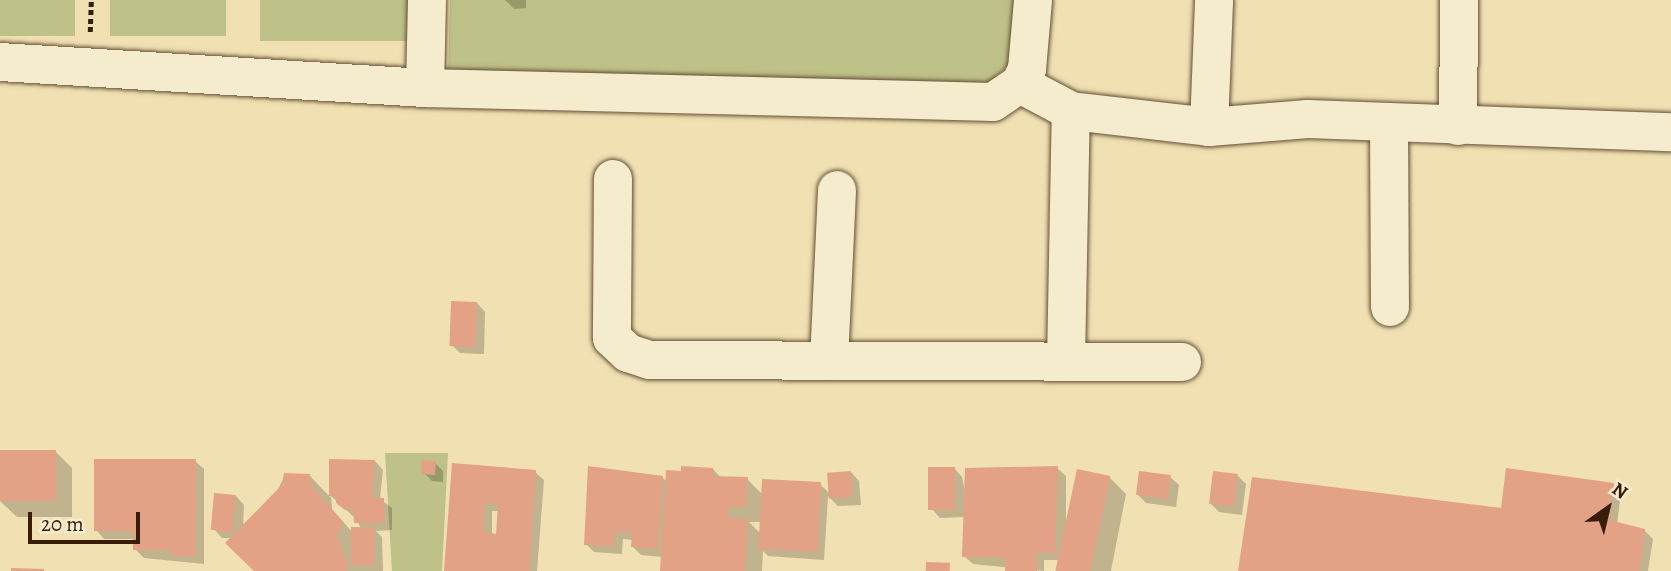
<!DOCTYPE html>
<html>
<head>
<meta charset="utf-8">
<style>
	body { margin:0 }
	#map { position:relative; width:1671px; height:571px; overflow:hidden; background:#f0e0b2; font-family:Alegreya,serif }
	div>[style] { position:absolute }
	.green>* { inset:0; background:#bec188; transform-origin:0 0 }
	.shadow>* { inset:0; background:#0003 }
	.building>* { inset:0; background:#e3a285; transform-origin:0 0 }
	.path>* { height:4.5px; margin-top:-2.25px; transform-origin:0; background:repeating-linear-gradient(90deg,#371d0a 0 5px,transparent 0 8.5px) }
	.roads { filter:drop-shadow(0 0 2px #654e34) drop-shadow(0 0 2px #654e34) }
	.minor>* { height:38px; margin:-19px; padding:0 19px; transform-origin:19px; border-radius:19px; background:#f5ebcd }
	span { translate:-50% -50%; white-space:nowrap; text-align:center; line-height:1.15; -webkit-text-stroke:6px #f5ebcd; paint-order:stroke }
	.north { position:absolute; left:1573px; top:473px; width:70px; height:70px; -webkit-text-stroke:5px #f5ebcd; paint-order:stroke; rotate:34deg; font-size:19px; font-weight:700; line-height:28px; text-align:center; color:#371d0a }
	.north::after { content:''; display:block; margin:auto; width:24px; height:32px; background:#371d0a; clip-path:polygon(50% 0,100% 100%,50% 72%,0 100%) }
	.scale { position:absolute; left:28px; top:512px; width:112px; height:32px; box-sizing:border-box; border:4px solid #371d0a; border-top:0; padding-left:9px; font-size:21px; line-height:24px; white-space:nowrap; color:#371d0a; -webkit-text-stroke:5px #f5ebcd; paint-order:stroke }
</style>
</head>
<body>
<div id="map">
	<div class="green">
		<div style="left:0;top:0;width:75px;height:36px"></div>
		<div style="left:110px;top:0;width:116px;height:36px"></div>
		<div style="left:260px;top:0;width:149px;height:41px"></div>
		<div style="clip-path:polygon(450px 0,1021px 0,1013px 60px,988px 84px,448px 76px)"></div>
		<div style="clip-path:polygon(385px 453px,448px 453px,442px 571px,392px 571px)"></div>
	</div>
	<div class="shadow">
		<div style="clip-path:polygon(505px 0,526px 0,526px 8px,514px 9px)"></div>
		<div style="clip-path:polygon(477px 303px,485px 312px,484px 354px,460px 353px,452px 345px)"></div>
		<div style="clip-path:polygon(56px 452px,72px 468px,72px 517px,17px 517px,0 501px)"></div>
		<div style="clip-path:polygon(195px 461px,204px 469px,204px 564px,144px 558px,135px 549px,135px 539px,104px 539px,96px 530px)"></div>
		<div style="clip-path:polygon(evenodd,330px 461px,375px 461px,383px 470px,380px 499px,392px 508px,392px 530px,376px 531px,382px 537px,383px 571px,256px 571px,232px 538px,222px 538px,214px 529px,236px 496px,244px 505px,243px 527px,275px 495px,285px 475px,310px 476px,331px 498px,330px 461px,331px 496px,355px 518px,361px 528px,353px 533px,332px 509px,331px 496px)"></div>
		<div style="clip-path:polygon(435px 463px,443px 471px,443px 482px,432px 481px,424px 473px)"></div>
		<div style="clip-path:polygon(evenodd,454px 465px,535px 472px,544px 480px,537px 571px,446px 571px,454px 465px,492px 511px,500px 511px,498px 536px,492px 535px,492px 511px)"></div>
		<div style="clip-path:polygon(954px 468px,962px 477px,966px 496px,1057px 468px,1066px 476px,1066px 540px,1109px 477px,1126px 494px,1111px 571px,1060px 571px,1062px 560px,1044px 560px,1044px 571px,973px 564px,964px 556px,965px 517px,940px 518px,932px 509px)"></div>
		<div style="clip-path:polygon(evenodd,713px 469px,721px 478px,747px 479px,763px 495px,820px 484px,830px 494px,851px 472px,859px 481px,861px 505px,838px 506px,828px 496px,824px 560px,768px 556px,763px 551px,762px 571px,662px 571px,663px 557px,641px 555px,633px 547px,633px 540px,623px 539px,622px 554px,594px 552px,586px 544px,662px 477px,667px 482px,713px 469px,749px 522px,761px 522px,760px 533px,749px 522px)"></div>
		<div style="clip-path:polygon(1238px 476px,1246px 484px,1242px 515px,1219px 512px,1211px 504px)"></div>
		<div style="clip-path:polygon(1170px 477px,1179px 485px,1176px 507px,1146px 503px,1138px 495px)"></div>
		<div style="clip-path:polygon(1613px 485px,1621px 493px,1617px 524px,1644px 530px,1653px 539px,1648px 571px,1240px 571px)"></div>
	</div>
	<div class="building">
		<div style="left:451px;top:301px;width:26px;height:45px;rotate:2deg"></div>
		<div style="left:0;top:450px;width:56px;height:51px"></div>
		<div style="clip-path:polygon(94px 459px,196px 459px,196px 556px,172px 556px,172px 550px,133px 550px,133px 531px,94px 531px)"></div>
		<div style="clip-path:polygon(329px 459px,375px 460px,372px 498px,384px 498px,384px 523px,354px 523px,353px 509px,345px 510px,336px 503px,336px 497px,329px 496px)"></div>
		<div style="left:422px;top:460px;width:14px;height:14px;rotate:4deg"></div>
		<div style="clip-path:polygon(evenodd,452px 463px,536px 470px,529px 571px,444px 571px,452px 463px,484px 503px,498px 504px,496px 534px,484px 532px,484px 503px)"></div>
		<div style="clip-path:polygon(588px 466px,663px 476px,658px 549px,631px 547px,632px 532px,615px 531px,614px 546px,584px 545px)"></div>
		<div style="clip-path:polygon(681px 466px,713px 468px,713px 476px,748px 477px,746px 507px,729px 506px,728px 518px,748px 519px,745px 571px,660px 571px,666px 470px,681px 471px)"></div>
		<div style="clip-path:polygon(1058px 466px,1055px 553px,1036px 552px,1037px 571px,1005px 571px,1006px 557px,962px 557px,965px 468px)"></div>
		<div style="left:928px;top:467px;width:27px;height:43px"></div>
		<div style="clip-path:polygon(1506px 468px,1614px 483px,1609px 520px,1645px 529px,1639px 571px,1238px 571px,1252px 477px,1501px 508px)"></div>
		<div style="left:1077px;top:469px;width:34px;height:104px;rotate:12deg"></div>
		<div style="left:851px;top:471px;width:26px;height:24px;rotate:86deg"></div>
		<div style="left:1139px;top:471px;width:32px;height:24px;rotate:7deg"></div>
		<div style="left:1213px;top:471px;width:25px;height:33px;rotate:7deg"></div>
		<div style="clip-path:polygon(284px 473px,310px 474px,311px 485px,343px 522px,337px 534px,348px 568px,345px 571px,254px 571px,225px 543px,282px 485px)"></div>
		<div style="left:762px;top:479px;width:59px;height:70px;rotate:3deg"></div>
		<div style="left:214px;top:493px;width:22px;height:37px;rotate:5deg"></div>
		<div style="left:351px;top:527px;width:23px;height:38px"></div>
		<div style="left:926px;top:562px;width:24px;height:9px;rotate:2deg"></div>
		<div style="clip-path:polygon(11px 568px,44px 569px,44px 571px,11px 571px)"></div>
	</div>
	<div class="path">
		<div style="left:90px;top:32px;width:32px;rotate:-88deg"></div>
	</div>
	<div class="roads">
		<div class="minor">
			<div style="left:0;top:62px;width:426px;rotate:3.5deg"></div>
			<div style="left:425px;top:88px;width:568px;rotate:1.41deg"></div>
			<div style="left:993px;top:102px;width:32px;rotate:-34deg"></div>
			<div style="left:1020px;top:84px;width:17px;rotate:-65deg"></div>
			<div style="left:1027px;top:69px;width:69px;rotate:-85deg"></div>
			<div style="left:1020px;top:84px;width:58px;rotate:27.9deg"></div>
			<div style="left:1071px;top:111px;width:139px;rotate:6.6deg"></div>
			<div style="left:1209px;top:127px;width:99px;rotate:-4.6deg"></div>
			<div style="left:1308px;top:119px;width:363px;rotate:2.1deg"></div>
			<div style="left:425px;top:88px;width:88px;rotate:-88.7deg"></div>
			<div style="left:1389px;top:124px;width:183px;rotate:89.7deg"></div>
			<div style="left:1458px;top:126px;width:126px;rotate:-89.5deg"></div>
			<div style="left:1209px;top:127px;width:127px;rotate:-87.7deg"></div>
			<div style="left:613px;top:179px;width:159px;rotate:90.4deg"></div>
			<div style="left:612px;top:338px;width:22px;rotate:43deg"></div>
			<div style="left:628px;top:353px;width:23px;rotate:18deg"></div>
			<div style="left:650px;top:360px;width:532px;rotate:0.22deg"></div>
			<div style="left:829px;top:361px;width:171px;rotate:-87.3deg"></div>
			<div style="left:1066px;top:362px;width:251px;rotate:-88.9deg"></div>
		</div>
	</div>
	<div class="north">N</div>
	<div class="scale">20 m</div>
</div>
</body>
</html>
